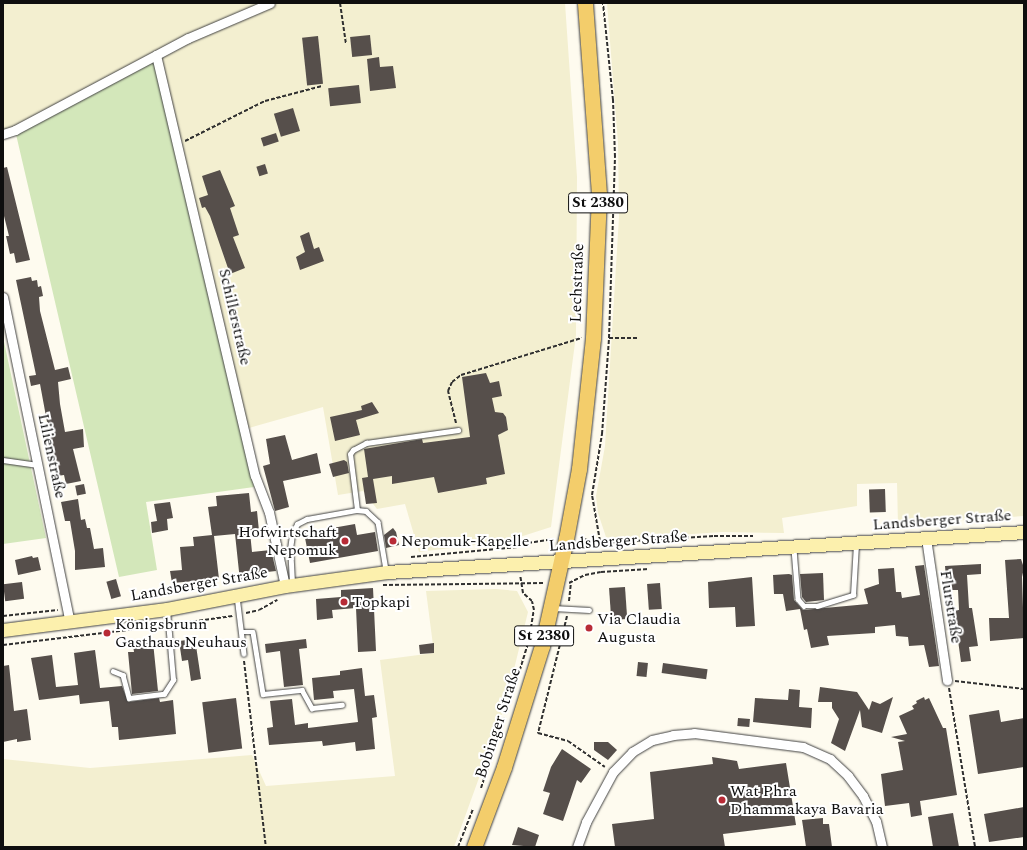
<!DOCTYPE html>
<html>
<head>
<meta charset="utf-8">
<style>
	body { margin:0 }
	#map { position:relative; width:1027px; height:850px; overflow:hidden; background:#fefbef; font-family:Spectral,serif }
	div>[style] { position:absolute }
	.farmland>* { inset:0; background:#f3efd0 }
	.green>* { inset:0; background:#d3e7ba }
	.building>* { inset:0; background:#564f4b; transform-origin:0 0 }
	.path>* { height:2px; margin-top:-1px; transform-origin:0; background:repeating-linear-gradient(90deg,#303030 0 4px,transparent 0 6px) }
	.roads { filter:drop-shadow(0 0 1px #414141) drop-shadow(0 0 1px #414141) }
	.lane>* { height:4.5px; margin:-2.25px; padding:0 2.25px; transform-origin:2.25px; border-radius:2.25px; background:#fff }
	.street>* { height:9px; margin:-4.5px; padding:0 4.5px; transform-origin:4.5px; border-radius:4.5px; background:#fff }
	.secondary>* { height:13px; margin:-6.5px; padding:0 6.5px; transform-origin:6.5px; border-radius:6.5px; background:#fcf0ad }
	.primary>* { height:15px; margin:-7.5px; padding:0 7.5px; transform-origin:7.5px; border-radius:7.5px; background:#f3cd6b }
	.dots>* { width:11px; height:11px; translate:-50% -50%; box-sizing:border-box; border:2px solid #fff; border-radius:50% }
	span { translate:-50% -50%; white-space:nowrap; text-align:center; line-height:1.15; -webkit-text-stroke:4px #fff; paint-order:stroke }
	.shield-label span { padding:1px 3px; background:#fff; border:1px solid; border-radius:3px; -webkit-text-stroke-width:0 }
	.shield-label { font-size:15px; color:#0e0e0e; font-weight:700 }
	.street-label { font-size:16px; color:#0e0e0e }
	.poi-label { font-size:16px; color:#0e0e0e }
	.right { translate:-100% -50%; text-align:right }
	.left { translate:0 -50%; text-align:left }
	.frame { position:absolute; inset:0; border:4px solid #0e0e0e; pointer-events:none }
</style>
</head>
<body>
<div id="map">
	<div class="farmland">
		<div style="clip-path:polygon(3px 3px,565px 3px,577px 177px,576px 335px,551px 527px,507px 541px,419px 552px,405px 504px,377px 509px,363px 491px,338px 495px,323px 407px,242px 430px,156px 60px,3px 134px)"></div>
		<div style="clip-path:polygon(607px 3px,1024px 3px,1024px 516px,898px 525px,897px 483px,857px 484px,857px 506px,782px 518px,784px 533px,722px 532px,619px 539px,606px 537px,598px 513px,596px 496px,605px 446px,619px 217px,618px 143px)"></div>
		<div style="clip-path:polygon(496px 589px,517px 591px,528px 612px,505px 706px,454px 847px,3px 847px,3px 759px,90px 768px,252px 755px,266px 786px,395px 776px,380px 660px,434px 653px,426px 591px)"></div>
	</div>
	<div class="green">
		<div style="clip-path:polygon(156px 60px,254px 487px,146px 502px,157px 570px,119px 577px,15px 130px)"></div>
		<div style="clip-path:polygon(3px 337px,46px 538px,3px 544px)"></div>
	</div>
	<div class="building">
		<div style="left:370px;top:35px;width:20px;height:20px;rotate:84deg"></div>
		<div style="left:318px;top:36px;width:48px;height:16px;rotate:84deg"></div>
		<div style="clip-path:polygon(379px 57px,380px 67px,393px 66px,396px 88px,370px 91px,367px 59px)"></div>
		<div style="left:359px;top:85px;width:18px;height:31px;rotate:84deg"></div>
		<div style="left:293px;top:108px;width:24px;height:20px;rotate:73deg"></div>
		<div style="left:276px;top:133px;width:9px;height:16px;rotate:72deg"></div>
		<div style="left:265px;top:164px;width:10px;height:9px;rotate:73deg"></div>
		<div style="clip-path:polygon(7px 167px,30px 260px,16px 263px,14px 253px,10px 254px,6px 236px,9px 236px,3px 212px,3px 168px)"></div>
		<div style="clip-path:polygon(220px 170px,235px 206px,230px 208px,239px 235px,233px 237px,245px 268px,230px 274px,210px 216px,205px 207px,202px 208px,199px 198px,208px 195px,202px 176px)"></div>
		<div style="clip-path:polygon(309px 232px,314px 249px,319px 247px,324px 261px,300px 270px,296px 257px,305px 252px,300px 236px)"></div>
		<div style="clip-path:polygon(31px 277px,32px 281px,37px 280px,38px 287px,41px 286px,43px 296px,39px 297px,40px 311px,55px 370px,68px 367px,71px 379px,58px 382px,60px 404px,65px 432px,83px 429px,84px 447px,73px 449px,81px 481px,66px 484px,64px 475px,57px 476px,40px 384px,31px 386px,29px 376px,36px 375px,16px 280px)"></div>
		<div style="clip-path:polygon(486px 373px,490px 383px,499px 381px,502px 396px,492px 398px,495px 412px,503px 413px,506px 417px,508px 430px,498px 435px,505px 474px,486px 478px,487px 484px,438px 493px,434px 477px,392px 484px,392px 476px,373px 479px,377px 503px,366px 504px,362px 478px,368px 477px,364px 449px,422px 439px,423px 443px,470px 437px,462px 377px)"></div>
		<div style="clip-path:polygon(372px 402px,379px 413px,356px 420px,360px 435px,335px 441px,330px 417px,362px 410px,361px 406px)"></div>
		<div style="clip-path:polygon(285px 435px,292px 460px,317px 453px,321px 473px,283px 481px,289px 507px,275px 511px,263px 466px,270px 464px,266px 439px)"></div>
		<div style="clip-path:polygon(344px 460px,347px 462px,349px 473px,333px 477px,329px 464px)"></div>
		<div style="left:84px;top:484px;width:10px;height:9px;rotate:79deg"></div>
		<div style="left:885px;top:489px;width:23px;height:16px;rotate:88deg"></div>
		<div style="clip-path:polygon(249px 493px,251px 512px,257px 511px,259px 531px,250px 532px,252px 552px,271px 550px,276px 571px,250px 574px,250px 579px,240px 581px,235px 534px,214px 536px,219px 579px,172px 583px,170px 571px,182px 570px,180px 547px,194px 546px,193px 537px,212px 535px,208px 507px,217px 506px,216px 496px)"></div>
		<div style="clip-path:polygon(78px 499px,81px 520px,85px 519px,87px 528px,90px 528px,94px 549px,103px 548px,105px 567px,75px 570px,75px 551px,70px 521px,65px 521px,61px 502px)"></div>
		<div style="clip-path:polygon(170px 502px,173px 518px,167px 519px,168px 530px,152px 533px,151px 522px,157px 521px,154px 504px)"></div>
		<div style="clip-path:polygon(355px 524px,357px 535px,375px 532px,378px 551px,310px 563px,304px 533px)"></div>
		<div style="clip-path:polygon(393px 528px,396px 532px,399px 545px,386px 548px,384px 535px)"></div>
		<div style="clip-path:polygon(32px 556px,33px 558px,38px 557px,41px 570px,18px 575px,15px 560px)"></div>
		<div style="clip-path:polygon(1021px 559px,1024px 568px,1022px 577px,1024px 638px,990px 641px,989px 618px,1009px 618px,1005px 560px)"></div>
		<div style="clip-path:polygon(981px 564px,981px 574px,967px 575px,969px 608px,972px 608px,978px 646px,969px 647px,971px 661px,961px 662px,957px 633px,949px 634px,948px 611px,959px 610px,958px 590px,947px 590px,945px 566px)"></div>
		<div style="clip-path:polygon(924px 565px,939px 666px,929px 667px,924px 645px,909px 646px,908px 637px,896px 636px,895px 625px,875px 627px,875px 633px,827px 636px,829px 645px,811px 648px,807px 629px,804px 630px,800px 609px,786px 611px,783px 594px,774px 594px,773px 575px,789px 574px,792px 575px,794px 600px,803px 610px,868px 604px,864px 589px,879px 584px,878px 569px,894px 568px,896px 592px,901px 592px,902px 598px,920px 595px,915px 566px)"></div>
		<div style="clip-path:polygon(823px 573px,824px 600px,806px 602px,802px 597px,800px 574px)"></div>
		<div style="clip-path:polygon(752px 577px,755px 626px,736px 627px,735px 607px,709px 608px,708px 582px)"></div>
		<div style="left:116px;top:579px;width:18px;height:10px;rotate:74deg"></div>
		<div style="left:22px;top:582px;width:17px;height:19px;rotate:83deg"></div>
		<div style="left:660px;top:583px;width:26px;height:13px;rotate:86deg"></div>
		<div style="left:625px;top:587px;width:32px;height:16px;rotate:86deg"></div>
		<div style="clip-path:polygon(373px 588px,376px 651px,358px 652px,356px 608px,332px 610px,333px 618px,317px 620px,316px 599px,341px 597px,341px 590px)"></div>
		<div style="clip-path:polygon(195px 639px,201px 679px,191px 681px,188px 660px,182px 661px,179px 641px)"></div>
		<div style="clip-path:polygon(306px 639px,307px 648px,299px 649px,303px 685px,284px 687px,280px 651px,266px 653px,265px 644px)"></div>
		<div style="clip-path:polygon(153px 642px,158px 691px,132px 694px,128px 652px,134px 652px,133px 645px)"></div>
		<div style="clip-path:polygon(434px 643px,434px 653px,420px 654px,419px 645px)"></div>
		<div style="clip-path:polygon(95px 650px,100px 688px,122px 686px,128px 702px,159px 698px,160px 702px,173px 700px,176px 734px,119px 740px,118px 727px,112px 727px,109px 701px,80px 704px,79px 695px,39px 700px,31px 658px,52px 655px,56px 687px,78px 685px,74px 653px)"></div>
		<div style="left:638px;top:662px;width:10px;height:14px;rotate:6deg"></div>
		<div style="left:663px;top:663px;width:45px;height:10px;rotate:8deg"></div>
		<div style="clip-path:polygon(9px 665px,14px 711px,27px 709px,31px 740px,17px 742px,17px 739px,3px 742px,3px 666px)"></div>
		<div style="clip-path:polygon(362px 668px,365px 696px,374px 695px,377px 717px,372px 718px,375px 749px,356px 751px,355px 742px,323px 746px,322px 741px,269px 745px,267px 728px,273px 727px,270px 701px,292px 699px,295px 725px,308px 723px,308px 728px,358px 722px,354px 689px,333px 691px,334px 698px,314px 700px,312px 678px,340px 675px,340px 671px)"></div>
		<div style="clip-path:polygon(820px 687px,857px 692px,869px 710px,872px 701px,880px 704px,893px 697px,882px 733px,862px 727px,860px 710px,845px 751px,831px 743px,839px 719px,832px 708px,832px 702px,818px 702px)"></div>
		<div style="clip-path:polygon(789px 689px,800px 690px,799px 707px,812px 708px,811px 728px,753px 722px,755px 698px,788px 700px)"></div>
		<div style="clip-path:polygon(924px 697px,925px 700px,929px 698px,943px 728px,946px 728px,957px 795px,920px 801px,922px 815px,911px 817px,909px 803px,885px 806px,881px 774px,903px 770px,898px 742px,905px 741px,891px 737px,907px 734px,899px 716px,914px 709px,912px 706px,917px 703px,916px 701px)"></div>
		<div style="left:236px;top:698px;width:51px;height:34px;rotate:83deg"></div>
		<div style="clip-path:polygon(999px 710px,1001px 722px,1024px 718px,1024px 767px,978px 774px,969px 715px)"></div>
		<div style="left:738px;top:718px;width:12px;height:8px;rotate:5deg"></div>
		<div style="clip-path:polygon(594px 742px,608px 742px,617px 750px,608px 760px,594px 750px)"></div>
		<div style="clip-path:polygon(562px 749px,591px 769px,581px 783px,577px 780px,563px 821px,543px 814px,550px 793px,543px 791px,551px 767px)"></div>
		<div style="clip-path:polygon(712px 757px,737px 761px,739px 769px,786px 763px,796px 825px,723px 834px,725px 847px,615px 847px,612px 824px,654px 819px,650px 772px,713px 764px)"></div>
		<div style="clip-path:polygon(1024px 807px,1024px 837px,989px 842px,984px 814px)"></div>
		<div style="clip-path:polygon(953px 813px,959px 847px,933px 847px,928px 817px)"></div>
		<div style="clip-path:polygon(823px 818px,823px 824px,829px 824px,832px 847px,806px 847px,802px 820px)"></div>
		<div style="clip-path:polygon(518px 827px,539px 835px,535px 847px,512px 845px)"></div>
	</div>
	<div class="path">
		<div style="left:340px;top:3px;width:41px;rotate:81.7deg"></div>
		<div style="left:185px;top:141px;width:89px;rotate:-26.6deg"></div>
		<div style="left:265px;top:101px;width:59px;rotate:-14.7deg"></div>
		<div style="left:609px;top:338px;width:29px"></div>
		<div style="left:456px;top:423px;width:33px;rotate:-104deg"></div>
		<div style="left:448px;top:391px;width:10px;rotate:-66deg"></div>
		<div style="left:452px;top:382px;width:11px;rotate:-38deg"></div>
		<div style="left:461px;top:375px;width:126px;rotate:-17.1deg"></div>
		<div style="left:579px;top:538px;width:23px;rotate:13deg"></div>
		<div style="left:601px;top:543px;width:113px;rotate:-3.5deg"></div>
		<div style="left:714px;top:536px;width:39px"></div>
		<div style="left:601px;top:547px;width:53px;rotate:-99.8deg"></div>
		<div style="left:592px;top:495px;width:62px;rotate:-80.7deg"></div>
		<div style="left:602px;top:434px;width:96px;rotate:-85.8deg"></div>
		<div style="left:609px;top:338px;width:181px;rotate:-88.1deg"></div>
		<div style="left:615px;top:157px;width:57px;rotate:-92deg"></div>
		<div style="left:613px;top:100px;width:98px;rotate:-95.9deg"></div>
		<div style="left:411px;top:557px;width:107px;rotate:-5.3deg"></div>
		<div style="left:518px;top:547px;width:11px;rotate:-22deg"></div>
		<div style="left:528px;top:543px;width:26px;rotate:-9deg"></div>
		<div style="left:569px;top:583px;width:18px;rotate:-27deg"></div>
		<div style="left:585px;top:575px;width:16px;rotate:-11deg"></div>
		<div style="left:601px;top:572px;width:48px;rotate:-3.6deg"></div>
		<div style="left:383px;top:585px;width:160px;rotate:-0.7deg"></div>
		<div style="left:569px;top:601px;width:18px;rotate:-84deg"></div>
		<div style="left:246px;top:613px;width:13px;rotate:-13deg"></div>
		<div style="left:259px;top:610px;width:21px;rotate:-29deg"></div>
		<div style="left:3px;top:616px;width:55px;rotate:-6.2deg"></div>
		<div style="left:567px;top:616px;width:121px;rotate:103.9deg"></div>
		<div style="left:538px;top:733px;width:31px;rotate:15deg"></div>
		<div style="left:568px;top:741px;width:45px;rotate:35.1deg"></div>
		<div style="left:175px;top:624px;width:58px;rotate:-8deg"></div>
		<div style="left:3px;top:645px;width:159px;rotate:-6.9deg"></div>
		<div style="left:244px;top:661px;width:187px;rotate:83.3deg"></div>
		<div style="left:518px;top:676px;width:38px;rotate:-73deg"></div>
		<div style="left:529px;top:640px;width:30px;rotate:-81deg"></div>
		<div style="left:534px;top:610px;width:9px;rotate:-103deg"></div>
		<div style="left:532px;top:601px;width:12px;rotate:-138deg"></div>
		<div style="left:523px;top:593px;width:18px;rotate:-99deg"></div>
		<div style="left:955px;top:681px;width:69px;rotate:6.6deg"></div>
		<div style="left:949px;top:688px;width:161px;rotate:80.7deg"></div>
		<div style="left:481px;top:788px;width:74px;rotate:-71.8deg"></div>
		<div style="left:458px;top:847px;width:41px;rotate:-68.5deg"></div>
	</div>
	<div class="roads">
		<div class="lane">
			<div style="left:3px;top:460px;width:35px;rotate:8deg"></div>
			<div style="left:357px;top:510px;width:56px;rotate:-97.1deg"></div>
			<div style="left:350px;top:454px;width:5px;rotate:-53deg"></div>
			<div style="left:353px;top:450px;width:15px;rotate:-28deg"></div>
			<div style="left:366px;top:443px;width:93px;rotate:-8deg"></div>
			<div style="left:794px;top:549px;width:50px;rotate:85.4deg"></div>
			<div style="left:798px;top:599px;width:9px;rotate:49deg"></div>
			<div style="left:804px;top:606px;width:13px"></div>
			<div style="left:817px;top:606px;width:38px;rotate:-17deg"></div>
			<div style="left:853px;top:595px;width:51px;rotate:-86.6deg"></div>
			<div style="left:292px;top:583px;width:34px;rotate:-93deg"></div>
			<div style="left:290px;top:549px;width:15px;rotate:-82deg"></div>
			<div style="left:292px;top:534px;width:11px;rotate:-63deg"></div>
			<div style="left:297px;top:524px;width:11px;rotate:-27deg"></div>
			<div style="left:307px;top:519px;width:51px;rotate:-10.2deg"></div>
			<div style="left:357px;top:510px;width:9px;rotate:6deg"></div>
			<div style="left:366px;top:511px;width:16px;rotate:43deg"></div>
			<div style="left:378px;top:522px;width:49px;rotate:80.5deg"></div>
			<div style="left:237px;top:596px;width:58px;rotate:83.1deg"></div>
			<div style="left:553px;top:608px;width:36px;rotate:3deg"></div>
			<div style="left:241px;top:632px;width:12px"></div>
			<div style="left:253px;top:632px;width:63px;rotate:80.8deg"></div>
			<div style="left:263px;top:694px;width:39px;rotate:-6deg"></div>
			<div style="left:302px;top:690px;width:21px;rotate:61deg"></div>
			<div style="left:312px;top:708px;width:30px;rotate:-6deg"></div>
			<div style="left:113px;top:671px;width:11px;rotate:22deg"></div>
			<div style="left:123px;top:675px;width:24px;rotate:75deg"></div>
			<div style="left:129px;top:698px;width:35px;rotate:-7deg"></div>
			<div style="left:164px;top:694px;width:17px;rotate:-57deg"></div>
			<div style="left:173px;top:680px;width:70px;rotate:-94.9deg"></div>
		</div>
		<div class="street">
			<div style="left:156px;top:55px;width:432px;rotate:76.8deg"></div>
			<div style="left:255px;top:476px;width:39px;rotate:69deg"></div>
			<div style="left:269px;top:512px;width:76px;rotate:77.8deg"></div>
			<div style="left:3px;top:134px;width:13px;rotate:-18deg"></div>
			<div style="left:15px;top:130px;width:196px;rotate:-28deg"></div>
			<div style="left:188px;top:38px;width:89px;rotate:-23.1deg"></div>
			<div style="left:3px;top:297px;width:332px;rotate:78.4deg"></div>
			<div style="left:926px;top:538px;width:144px;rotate:81.6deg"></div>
			<div style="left:577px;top:847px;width:27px;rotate:-70deg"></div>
			<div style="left:586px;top:822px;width:57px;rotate:-61.6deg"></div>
			<div style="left:613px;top:772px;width:28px;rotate:-46deg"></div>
			<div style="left:632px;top:752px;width:23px;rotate:-31deg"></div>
			<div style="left:652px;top:740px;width:22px;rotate:-13deg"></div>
			<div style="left:673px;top:735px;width:21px;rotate:-5deg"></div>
			<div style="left:694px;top:733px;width:110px;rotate:7.3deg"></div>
			<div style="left:803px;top:747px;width:30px;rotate:24deg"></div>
			<div style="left:830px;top:759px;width:25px;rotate:43deg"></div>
			<div style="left:848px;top:776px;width:25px;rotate:53deg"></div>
			<div style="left:863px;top:796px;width:28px;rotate:63deg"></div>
			<div style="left:876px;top:821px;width:27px;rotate:77deg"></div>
		</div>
		<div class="secondary">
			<div style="left:3px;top:630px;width:165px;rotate:-7.3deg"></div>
			<div style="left:167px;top:609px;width:120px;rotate:-11deg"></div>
			<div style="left:285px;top:586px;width:103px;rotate:-7.8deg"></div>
			<div style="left:387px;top:572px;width:638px;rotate:-3.59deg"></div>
		</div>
		<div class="primary">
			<div style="left:474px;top:847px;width:85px;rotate:-69.4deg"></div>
			<div style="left:504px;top:767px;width:127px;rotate:-72.6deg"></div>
			<div style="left:542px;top:646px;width:110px;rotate:-77.4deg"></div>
			<div style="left:566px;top:539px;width:71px;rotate:-79.5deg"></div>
			<div style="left:579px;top:469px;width:132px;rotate:-83.9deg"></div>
			<div style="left:593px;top:338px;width:144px;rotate:-87.6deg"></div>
			<div style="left:599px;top:194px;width:192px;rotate:-94.2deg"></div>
		</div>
	</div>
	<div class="dots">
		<div style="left:345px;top:541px;background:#b82b36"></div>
		<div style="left:393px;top:541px;background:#b82b36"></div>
		<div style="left:344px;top:602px;background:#b82b36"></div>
		<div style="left:589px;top:628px;background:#b82b36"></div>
		<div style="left:107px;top:633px;background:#b82b36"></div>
		<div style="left:722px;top:800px;background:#b82b36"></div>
	</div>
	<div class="shield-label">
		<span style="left:598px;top:203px">St 2380</span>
		<span style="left:544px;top:636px">St 2380</span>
	</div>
	<div class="street-label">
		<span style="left:577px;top:283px;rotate:-88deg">Lechstraße</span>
		<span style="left:235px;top:317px;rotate:77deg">Schillerstraße</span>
		<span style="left:52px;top:456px;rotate:78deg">Lilienstraße</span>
		<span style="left:942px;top:520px;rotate:-4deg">Landsberger Straße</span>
		<span style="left:618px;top:541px;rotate:-4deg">Landsberger Straße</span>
		<span style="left:199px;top:584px;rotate:-10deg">Landsberger Straße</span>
		<span style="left:951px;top:607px;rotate:81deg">Flurstraße</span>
		<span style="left:498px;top:723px;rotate:-72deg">Bobinger Straße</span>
	</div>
	<div class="poi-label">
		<span class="right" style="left:337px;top:541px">Hofwirtschaft<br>Nepomuk</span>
		<span class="left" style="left:401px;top:541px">Nepomuk-Kapelle</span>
		<span class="left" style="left:352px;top:602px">Topkapi</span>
		<span class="left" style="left:597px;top:628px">Via Claudia<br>Augusta</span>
		<span class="left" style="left:115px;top:633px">Königsbrunn<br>Gasthaus Neuhaus</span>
		<span class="left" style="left:730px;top:800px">Wat Phra<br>Dhammakaya Bavaria</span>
	</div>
	<div class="frame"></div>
</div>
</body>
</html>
